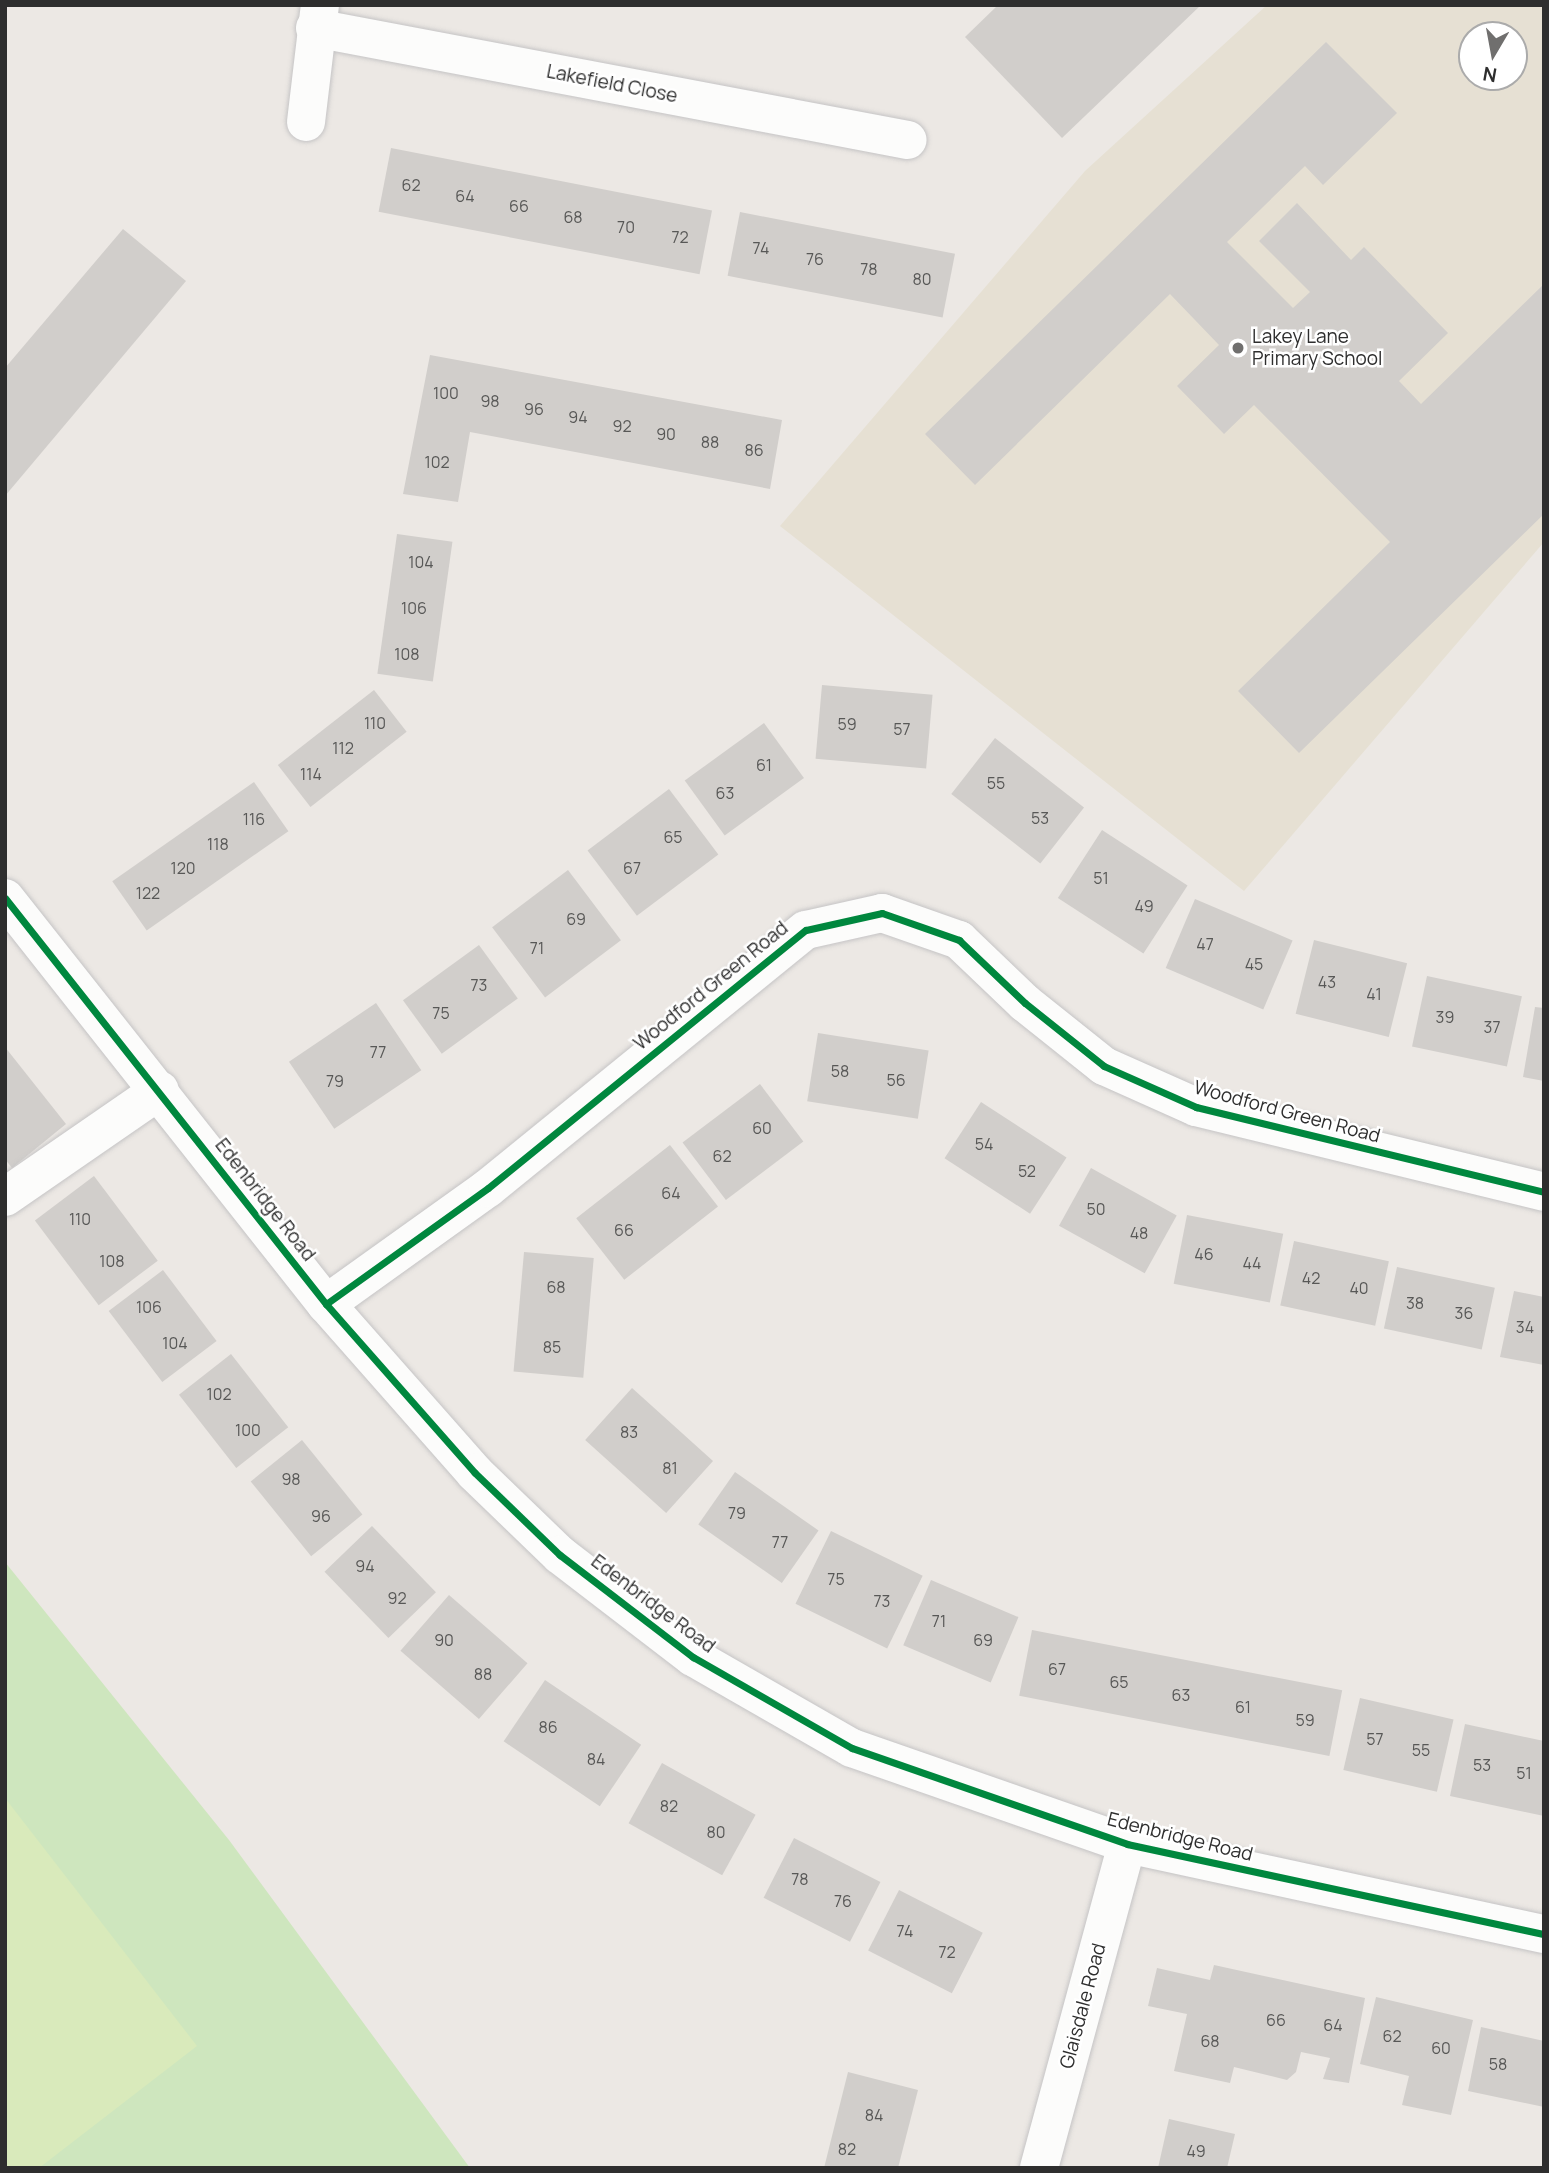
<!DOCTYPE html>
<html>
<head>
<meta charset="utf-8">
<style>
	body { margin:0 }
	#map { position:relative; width:1549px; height:2173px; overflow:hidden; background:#ece8e4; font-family:Manrope,sans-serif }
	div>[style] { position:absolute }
	.education>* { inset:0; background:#e6e0d3 }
	.green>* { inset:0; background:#cee6be }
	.pitch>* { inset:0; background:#d9eabb }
	.building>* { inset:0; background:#d1cecb; transform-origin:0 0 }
	.roads { filter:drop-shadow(0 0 2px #c5c4c5) drop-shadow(0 0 2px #c5c4c5) }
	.minor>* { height:38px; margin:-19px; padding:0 19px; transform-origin:19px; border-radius:19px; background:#fcfcfb }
	.cycleway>* { height:7px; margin:-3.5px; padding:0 3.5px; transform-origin:3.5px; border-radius:3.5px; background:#00873e }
	.dots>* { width:19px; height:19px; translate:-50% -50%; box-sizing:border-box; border:4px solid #fff; border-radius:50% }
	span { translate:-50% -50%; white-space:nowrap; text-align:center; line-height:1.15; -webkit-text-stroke:5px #fff; paint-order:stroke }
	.number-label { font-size:16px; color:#585857 }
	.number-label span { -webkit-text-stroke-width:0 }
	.street-label { font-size:19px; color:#2e2e2e }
	.poi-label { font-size:19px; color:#2e2e2e }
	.left { translate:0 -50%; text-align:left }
	.frame { position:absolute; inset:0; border:7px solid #2e2e2e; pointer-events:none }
	.north { position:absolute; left:1458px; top:21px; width:70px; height:70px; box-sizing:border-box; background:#fff; border:2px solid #ababab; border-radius:50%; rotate:190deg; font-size:19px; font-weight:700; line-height:28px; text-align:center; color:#2e2e2e }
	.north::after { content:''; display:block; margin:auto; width:24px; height:32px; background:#706f6e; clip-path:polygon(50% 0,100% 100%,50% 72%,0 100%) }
</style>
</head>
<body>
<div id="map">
	<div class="education">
		<div style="clip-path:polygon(evenodd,1267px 5px,1544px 5px,1544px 542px,1244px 891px,780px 526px,1085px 171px,1267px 5px,1472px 35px,1514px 35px,1514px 77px,1472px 77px,1472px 35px)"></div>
	</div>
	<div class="green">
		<div style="clip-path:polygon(5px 1562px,229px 1840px,470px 2168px,5px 2168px)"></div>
	</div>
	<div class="pitch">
		<div style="clip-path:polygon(5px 1798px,197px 2046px,39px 2168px,5px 2168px)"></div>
	</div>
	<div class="building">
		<div style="clip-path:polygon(998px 5px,1201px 5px,1062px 138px,965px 37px)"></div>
		<div style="clip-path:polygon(1326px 42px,1397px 113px,1323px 185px,1305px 166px,1227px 242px,1293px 308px,1310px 292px,1259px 241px,1297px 203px,1351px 260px,1364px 247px,1448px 333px,1399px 381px,1421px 404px,1544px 284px,1544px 514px,1299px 753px,1238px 691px,1390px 542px,1254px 405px,1224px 434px,1177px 386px,1219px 345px,1170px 294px,975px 485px,925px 434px)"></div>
		<div style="left:391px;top:148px;width:327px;height:65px;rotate:11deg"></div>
		<div style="left:740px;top:212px;width:219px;height:65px;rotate:11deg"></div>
		<div style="clip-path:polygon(123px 229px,186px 281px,5px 496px,5px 368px)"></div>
		<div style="clip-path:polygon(430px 355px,782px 420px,770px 489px,470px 432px,458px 502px,403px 494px)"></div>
		<div style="left:397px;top:534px;width:56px;height:141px;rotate:8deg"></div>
		<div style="left:822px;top:685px;width:111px;height:74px;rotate:5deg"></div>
		<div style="left:374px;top:690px;width:53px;height:122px;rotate:52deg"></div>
		<div style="left:764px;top:723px;width:68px;height:98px;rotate:54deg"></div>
		<div style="left:995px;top:738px;width:113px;height:71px;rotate:38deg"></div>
		<div style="left:254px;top:782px;width:60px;height:173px;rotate:55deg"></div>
		<div style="left:669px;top:789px;width:82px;height:102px;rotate:53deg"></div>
		<div style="left:1102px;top:830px;width:102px;height:81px;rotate:33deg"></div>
		<div style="left:568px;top:870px;width:88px;height:95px;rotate:53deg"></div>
		<div style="left:1195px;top:899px;width:106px;height:75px;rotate:23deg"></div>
		<div style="left:1314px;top:940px;width:96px;height:76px;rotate:14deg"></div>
		<div style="left:479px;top:945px;width:66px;height:94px;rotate:54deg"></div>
		<div style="left:1427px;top:976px;width:97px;height:72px;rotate:12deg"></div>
		<div style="left:376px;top:1003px;width:81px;height:105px;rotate:56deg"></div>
		<div style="clip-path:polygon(1535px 1007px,1544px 1008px,1544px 1081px,1523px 1077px)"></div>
		<div style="left:818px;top:1033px;width:112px;height:69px;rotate:9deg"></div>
		<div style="clip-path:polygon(5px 1047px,66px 1124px,12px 1168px,5px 1159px)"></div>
		<div style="left:760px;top:1084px;width:72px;height:97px;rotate:53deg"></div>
		<div style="left:981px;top:1102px;width:102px;height:67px;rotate:33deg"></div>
		<div style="left:670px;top:1145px;width:78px;height:119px;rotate:52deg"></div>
		<div style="left:1091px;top:1168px;width:98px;height:66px;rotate:29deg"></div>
		<div style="left:94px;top:1176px;width:106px;height:74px;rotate:53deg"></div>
		<div style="left:1187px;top:1215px;width:98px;height:70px;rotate:11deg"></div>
		<div style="left:1294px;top:1241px;width:97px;height:66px;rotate:12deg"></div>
		<div style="left:524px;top:1252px;width:70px;height:120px;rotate:5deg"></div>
		<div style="left:1397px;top:1267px;width:100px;height:63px;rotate:12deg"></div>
		<div style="left:163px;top:1270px;width:89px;height:68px;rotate:53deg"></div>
		<div style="clip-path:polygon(1514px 1291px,1544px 1297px,1544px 1365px,1500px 1357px)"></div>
		<div style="left:231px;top:1354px;width:93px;height:66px;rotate:52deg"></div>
		<div style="left:632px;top:1388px;width:109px;height:70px;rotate:42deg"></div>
		<div style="left:302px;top:1440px;width:96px;height:66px;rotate:51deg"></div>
		<div style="left:735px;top:1472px;width:102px;height:64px;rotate:35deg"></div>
		<div style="left:372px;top:1526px;width:92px;height:66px;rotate:46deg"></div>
		<div style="left:831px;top:1531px;width:102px;height:81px;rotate:26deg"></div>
		<div style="left:931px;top:1580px;width:95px;height:71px;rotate:23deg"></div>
		<div style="left:449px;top:1595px;width:104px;height:74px;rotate:41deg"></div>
		<div style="left:1032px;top:1630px;width:316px;height:67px;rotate:11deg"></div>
		<div style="left:545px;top:1680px;width:116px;height:74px;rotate:34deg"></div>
		<div style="left:1360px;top:1698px;width:96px;height:74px;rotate:13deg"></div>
		<div style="clip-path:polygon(1465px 1724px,1544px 1741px,1544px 1816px,1450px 1796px)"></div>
		<div style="left:662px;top:1763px;width:107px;height:69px;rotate:29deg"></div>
		<div style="left:794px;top:1838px;width:97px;height:67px;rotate:27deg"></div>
		<div style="left:899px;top:1890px;width:94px;height:68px;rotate:27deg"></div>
		<div style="clip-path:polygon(1214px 1965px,1365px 1998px,1349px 2083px,1323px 2079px,1330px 2058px,1301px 2052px,1296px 2072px,1287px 2080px,1234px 2067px,1230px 2083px,1174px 2071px,1187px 2014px,1148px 2006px,1157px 1968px,1210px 1980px)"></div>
		<div style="clip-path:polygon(1376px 1997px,1473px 2020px,1451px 2115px,1402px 2105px,1409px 2076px,1360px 2064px)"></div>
		<div style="clip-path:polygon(1481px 2027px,1544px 2041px,1544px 2107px,1468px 2091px)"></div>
		<div style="clip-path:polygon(848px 2072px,918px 2090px,898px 2168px,824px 2168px)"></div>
		<div style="clip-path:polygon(1169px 2119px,1235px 2134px,1227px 2168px,1158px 2168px)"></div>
	</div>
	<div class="roads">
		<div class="minor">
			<div style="left:315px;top:28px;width:603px;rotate:10.7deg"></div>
			<div style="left:306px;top:122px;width:118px;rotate:-83.2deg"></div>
			<div style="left:5px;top:898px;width:518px;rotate:51.67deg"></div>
			<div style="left:326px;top:1304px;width:225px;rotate:48.6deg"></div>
			<div style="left:475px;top:1473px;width:118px;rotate:44deg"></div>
			<div style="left:560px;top:1555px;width:168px;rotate:37.5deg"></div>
			<div style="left:693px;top:1657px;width:183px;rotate:29.8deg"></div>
			<div style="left:852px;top:1748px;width:291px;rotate:19.2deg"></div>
			<div style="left:1127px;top:1844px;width:427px;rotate:12.2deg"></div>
			<div style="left:5px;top:1197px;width:188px;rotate:-34.6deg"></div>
			<div style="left:326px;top:1304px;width:199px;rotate:-35.6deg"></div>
			<div style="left:488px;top:1188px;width:409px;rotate:-39.1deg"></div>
			<div style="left:806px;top:930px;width:78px;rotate:-12.6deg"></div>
			<div style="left:882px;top:913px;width:82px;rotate:19.3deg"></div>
			<div style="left:959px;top:940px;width:91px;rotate:43.7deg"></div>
			<div style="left:1025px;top:1003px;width:101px;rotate:38.6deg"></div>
			<div style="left:1104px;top:1066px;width:101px;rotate:24deg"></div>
			<div style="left:1196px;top:1107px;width:358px;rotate:13.7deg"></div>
			<div style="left:1039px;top:2168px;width:336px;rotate:-74.8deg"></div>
		</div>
	</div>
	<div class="cycleway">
		<div style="left:5px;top:898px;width:518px;rotate:51.67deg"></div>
		<div style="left:326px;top:1304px;width:225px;rotate:48.6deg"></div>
		<div style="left:475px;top:1473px;width:118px;rotate:44deg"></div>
		<div style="left:560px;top:1555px;width:168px;rotate:37.5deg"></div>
		<div style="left:693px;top:1657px;width:183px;rotate:29.8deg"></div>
		<div style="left:852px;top:1748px;width:291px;rotate:19.2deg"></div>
		<div style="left:1127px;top:1844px;width:427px;rotate:12.2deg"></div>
		<div style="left:326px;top:1304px;width:199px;rotate:-35.6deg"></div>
		<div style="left:488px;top:1188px;width:409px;rotate:-39.1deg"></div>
		<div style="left:806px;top:930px;width:78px;rotate:-12.6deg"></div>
		<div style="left:882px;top:913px;width:82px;rotate:19.3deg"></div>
		<div style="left:959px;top:940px;width:91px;rotate:43.7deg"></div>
		<div style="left:1025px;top:1003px;width:101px;rotate:38.6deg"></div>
		<div style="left:1104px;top:1066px;width:101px;rotate:24deg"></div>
		<div style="left:1196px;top:1107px;width:358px;rotate:13.7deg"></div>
	</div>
	<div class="dots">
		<div style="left:1238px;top:348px;background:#706f6e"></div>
	</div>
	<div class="number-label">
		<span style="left:411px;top:185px">62</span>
		<span style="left:465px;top:196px">64</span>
		<span style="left:519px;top:206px">66</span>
		<span style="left:573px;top:217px">68</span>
		<span style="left:626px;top:227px">70</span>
		<span style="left:680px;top:237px">72</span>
		<span style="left:761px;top:248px">74</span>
		<span style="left:815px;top:259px">76</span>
		<span style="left:869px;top:269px">78</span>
		<span style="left:922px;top:279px">80</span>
		<span style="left:446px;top:393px">100</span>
		<span style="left:490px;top:401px">98</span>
		<span style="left:534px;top:409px">96</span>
		<span style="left:578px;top:417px">94</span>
		<span style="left:622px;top:426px">92</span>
		<span style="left:666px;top:434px">90</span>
		<span style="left:710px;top:442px">88</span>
		<span style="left:754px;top:450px">86</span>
		<span style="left:437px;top:462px">102</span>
		<span style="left:421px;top:562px">104</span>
		<span style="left:414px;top:608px">106</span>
		<span style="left:407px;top:654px">108</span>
		<span style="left:375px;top:723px">110</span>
		<span style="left:847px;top:724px">59</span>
		<span style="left:902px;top:729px">57</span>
		<span style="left:343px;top:748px">112</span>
		<span style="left:764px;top:765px">61</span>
		<span style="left:311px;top:774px">114</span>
		<span style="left:996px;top:783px">55</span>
		<span style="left:725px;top:793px">63</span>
		<span style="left:1040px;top:818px">53</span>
		<span style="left:254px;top:819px">116</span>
		<span style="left:673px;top:837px">65</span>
		<span style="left:218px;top:844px">118</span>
		<span style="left:183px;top:868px">120</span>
		<span style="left:632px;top:868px">67</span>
		<span style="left:1101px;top:878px">51</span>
		<span style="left:148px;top:893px">122</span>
		<span style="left:1144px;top:906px">49</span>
		<span style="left:576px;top:919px">69</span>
		<span style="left:1205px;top:944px">47</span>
		<span style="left:537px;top:948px">71</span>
		<span style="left:1254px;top:964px">45</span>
		<span style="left:1327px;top:982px">43</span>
		<span style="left:479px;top:985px">73</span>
		<span style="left:1374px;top:994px">41</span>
		<span style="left:441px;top:1013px">75</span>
		<span style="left:1445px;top:1017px">39</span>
		<span style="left:1492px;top:1027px">37</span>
		<span style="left:378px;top:1052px">77</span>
		<span style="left:840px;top:1071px">58</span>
		<span style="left:896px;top:1080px">56</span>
		<span style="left:335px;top:1081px">79</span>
		<span style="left:762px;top:1128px">60</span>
		<span style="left:984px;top:1144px">54</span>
		<span style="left:722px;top:1156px">62</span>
		<span style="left:1027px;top:1171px">52</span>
		<span style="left:671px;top:1193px">64</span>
		<span style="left:1096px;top:1209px">50</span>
		<span style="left:80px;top:1219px">110</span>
		<span style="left:624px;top:1230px">66</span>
		<span style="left:1139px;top:1233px">48</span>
		<span style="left:1204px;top:1254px">46</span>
		<span style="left:112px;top:1261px">108</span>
		<span style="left:1252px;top:1263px">44</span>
		<span style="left:1311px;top:1278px">42</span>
		<span style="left:556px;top:1287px">68</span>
		<span style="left:1359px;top:1288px">40</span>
		<span style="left:1415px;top:1303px">38</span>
		<span style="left:149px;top:1307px">106</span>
		<span style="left:1464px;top:1313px">36</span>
		<span style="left:1525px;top:1327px">34</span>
		<span style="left:175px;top:1343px">104</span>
		<span style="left:552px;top:1347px">85</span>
		<span style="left:219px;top:1394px">102</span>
		<span style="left:248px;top:1430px">100</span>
		<span style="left:629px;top:1432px">83</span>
		<span style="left:670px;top:1468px">81</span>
		<span style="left:291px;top:1479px">98</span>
		<span style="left:737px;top:1513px">79</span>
		<span style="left:321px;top:1516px">96</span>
		<span style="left:780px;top:1542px">77</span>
		<span style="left:365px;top:1566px">94</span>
		<span style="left:836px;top:1579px">75</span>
		<span style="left:397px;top:1598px">92</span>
		<span style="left:882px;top:1601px">73</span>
		<span style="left:939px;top:1621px">71</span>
		<span style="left:444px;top:1640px">90</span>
		<span style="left:983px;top:1640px">69</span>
		<span style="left:1057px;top:1669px">67</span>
		<span style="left:483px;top:1674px">88</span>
		<span style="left:1119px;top:1682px">65</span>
		<span style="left:1181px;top:1695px">63</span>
		<span style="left:1243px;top:1707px">61</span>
		<span style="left:1305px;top:1720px">59</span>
		<span style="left:548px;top:1727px">86</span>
		<span style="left:1375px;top:1739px">57</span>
		<span style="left:1421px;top:1750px">55</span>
		<span style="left:596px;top:1759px">84</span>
		<span style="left:1482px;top:1765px">53</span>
		<span style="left:1524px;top:1773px">51</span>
		<span style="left:669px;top:1806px">82</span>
		<span style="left:716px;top:1832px">80</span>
		<span style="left:800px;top:1879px">78</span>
		<span style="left:843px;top:1901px">76</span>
		<span style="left:905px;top:1931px">74</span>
		<span style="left:947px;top:1952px">72</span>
		<span style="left:1276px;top:2020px">66</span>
		<span style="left:1333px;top:2025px">64</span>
		<span style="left:1392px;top:2036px">62</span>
		<span style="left:1210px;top:2041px">68</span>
		<span style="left:1441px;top:2048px">60</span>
		<span style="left:1498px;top:2064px">58</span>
		<span style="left:874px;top:2115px">84</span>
		<span style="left:847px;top:2149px">82</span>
		<span style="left:1196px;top:2151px">49</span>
	</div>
	<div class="street-label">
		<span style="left:612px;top:84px;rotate:11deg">Lakefield Close</span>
		<span style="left:711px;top:986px;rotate:-39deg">Woodford Green Road</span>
		<span style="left:1287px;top:1112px;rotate:15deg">Woodford Green Road</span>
		<span style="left:265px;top:1200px;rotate:52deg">Edenbridge Road</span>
		<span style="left:653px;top:1604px;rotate:37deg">Edenbridge Road</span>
		<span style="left:1180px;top:1837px;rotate:14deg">Edenbridge Road</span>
		<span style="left:1083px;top:2006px;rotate:-75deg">Glaisdale Road</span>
	</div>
	<div class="poi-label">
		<span class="left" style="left:1252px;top:348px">Lakey Lane<br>Primary School</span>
	</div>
	<div class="frame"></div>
	<div class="north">N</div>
</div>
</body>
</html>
